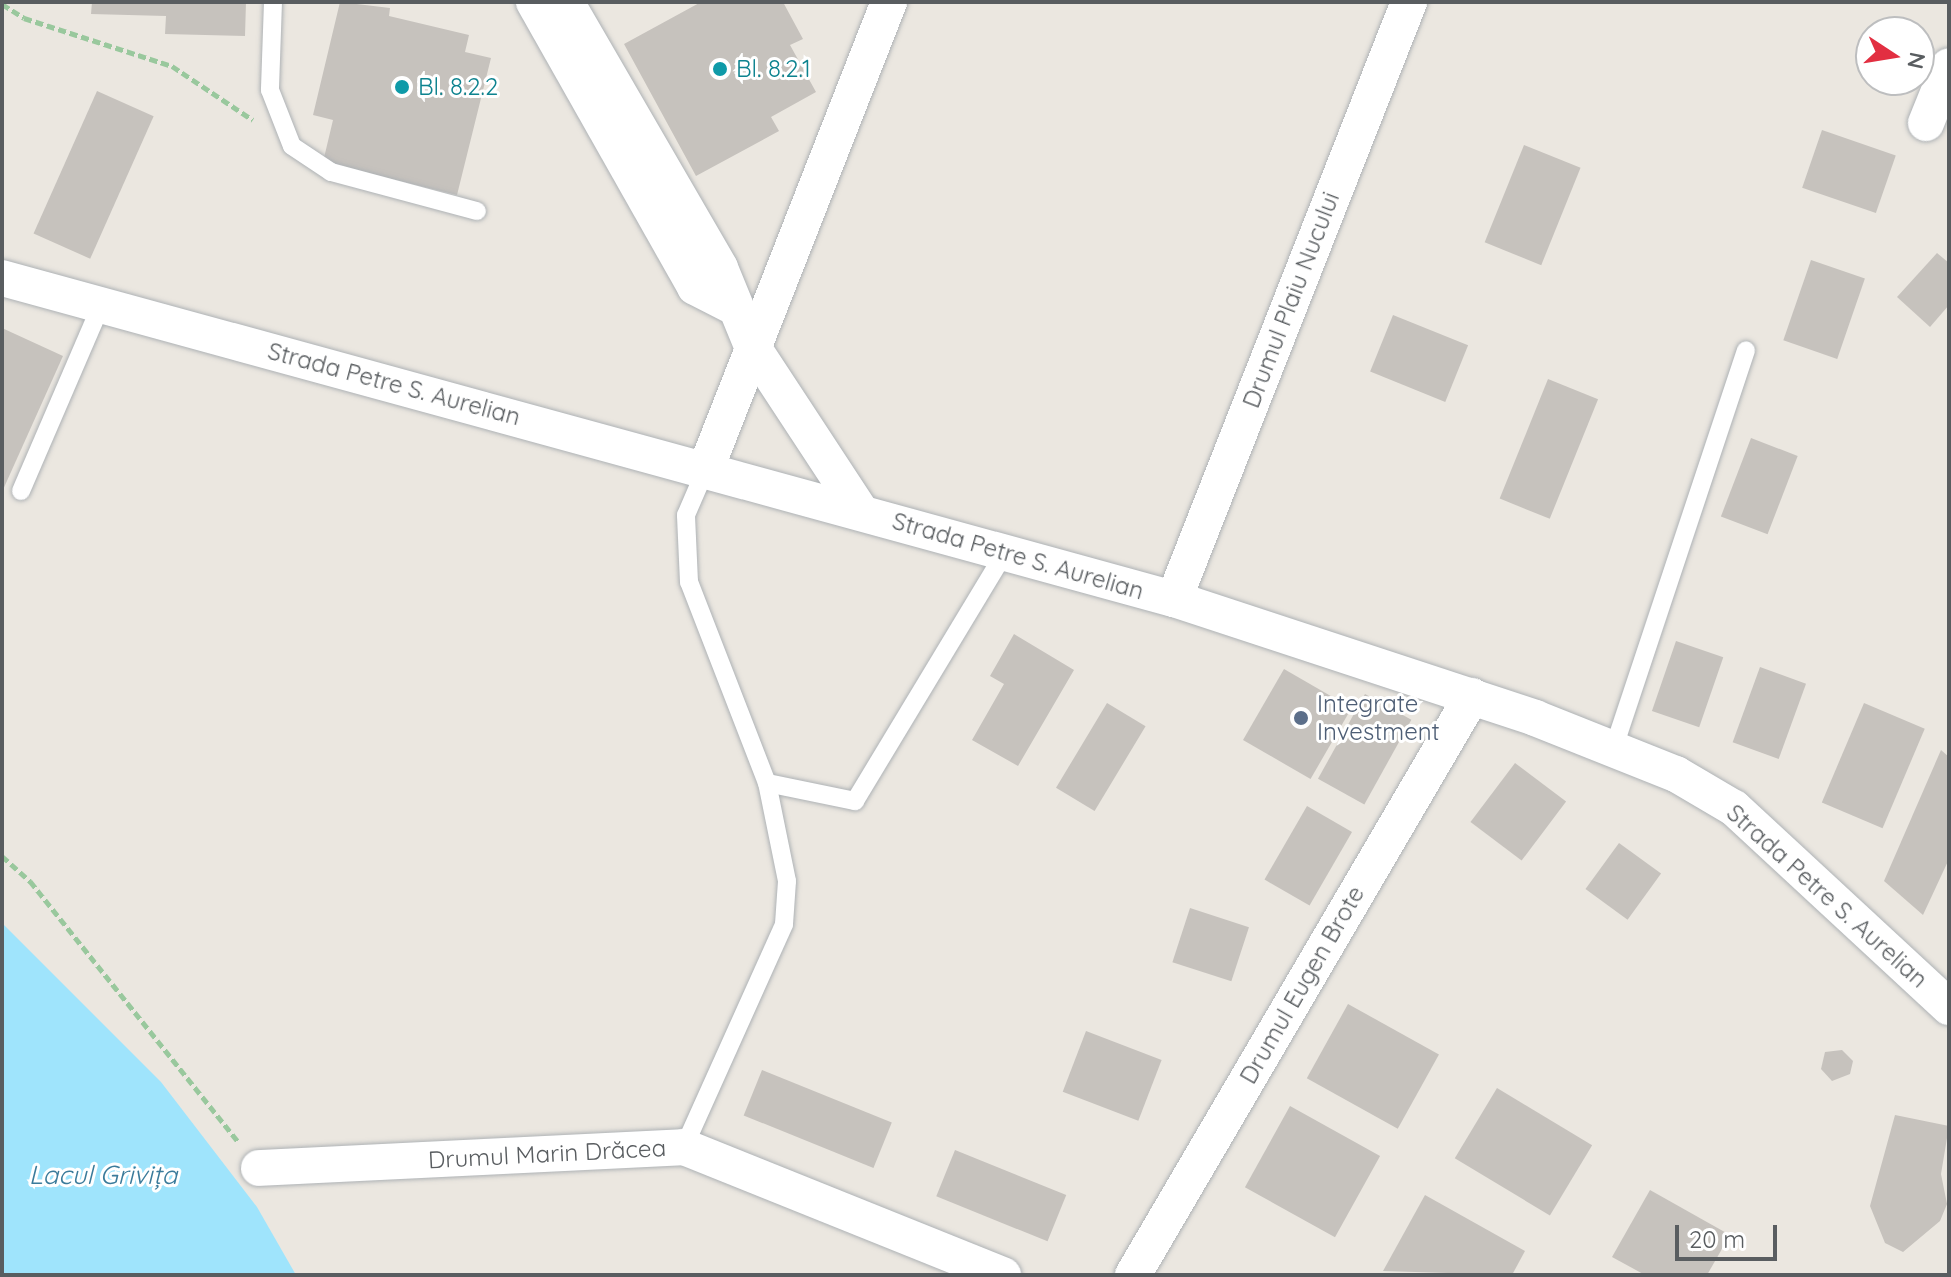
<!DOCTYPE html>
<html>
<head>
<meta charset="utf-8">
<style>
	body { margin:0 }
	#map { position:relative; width:1951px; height:1277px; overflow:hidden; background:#ebe7e0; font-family:Quicksand,sans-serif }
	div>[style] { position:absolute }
	.water>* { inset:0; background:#9fe4fc }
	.building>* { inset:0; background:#c6c2bd; transform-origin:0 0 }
	.path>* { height:5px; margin-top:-2.5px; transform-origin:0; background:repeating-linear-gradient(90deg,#99c89d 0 8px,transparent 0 12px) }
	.roads { filter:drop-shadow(0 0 2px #aeb2b5) drop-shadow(0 0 2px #aeb2b5) }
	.service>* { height:18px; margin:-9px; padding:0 9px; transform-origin:9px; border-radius:9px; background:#fff }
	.minor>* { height:36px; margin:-18px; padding:0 18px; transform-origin:18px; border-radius:18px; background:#fff }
	.dots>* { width:22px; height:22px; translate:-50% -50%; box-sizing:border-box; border:4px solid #fff; border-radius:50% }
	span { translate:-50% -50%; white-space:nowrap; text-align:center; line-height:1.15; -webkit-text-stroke:6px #fff; paint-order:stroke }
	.culture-label { font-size:24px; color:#0d838f }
	.left { translate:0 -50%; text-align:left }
	.street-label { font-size:24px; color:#595d60 }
	.service-label { font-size:24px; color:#4e5e75 }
	.water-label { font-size:26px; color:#3a7b9b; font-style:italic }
	.frame { position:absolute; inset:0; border:4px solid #595d60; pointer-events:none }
	.north { position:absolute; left:1855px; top:16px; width:80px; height:80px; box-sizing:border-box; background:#fff; border:2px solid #bdbebf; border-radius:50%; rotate:102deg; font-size:22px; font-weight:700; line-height:32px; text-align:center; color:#595d60 }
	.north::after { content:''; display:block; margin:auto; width:28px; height:36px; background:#e22f41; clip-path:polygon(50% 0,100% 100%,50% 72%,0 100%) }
	.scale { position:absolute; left:1675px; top:1225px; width:102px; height:36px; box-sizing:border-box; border:4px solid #595d60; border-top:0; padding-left:10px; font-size:24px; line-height:28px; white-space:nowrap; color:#595d60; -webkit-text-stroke:6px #fff; paint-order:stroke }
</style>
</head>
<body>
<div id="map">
	<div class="water">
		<div style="clip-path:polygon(2px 923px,161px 1082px,257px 1207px,296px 1275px,2px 1275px)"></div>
	</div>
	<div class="building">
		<div style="clip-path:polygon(92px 2px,246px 2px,245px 36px,165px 34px,166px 16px,91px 14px)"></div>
		<div style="clip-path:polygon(340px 2px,390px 8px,389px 16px,469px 35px,465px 52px,491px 58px,457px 195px,323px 162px,333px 120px,313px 115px)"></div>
		<div style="clip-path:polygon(701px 2px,783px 2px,803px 39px,790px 45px,816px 92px,771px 117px,779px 131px,696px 176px,624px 44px)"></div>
		<div style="left:97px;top:91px;width:62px;height:156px;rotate:24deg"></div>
		<div style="left:1822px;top:130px;width:78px;height:61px;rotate:19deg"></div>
		<div style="left:1524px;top:145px;width:61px;height:105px;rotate:22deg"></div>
		<div style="clip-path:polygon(1937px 253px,1949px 263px,1949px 305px,1930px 327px,1897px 297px)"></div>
		<div style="left:1811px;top:260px;width:57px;height:85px;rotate:19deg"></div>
		<div style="left:1393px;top:315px;width:81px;height:61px;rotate:22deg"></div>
		<div style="clip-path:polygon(2px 328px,63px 356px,2px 492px)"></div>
		<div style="left:1548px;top:379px;width:54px;height:129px;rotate:22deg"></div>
		<div style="left:1751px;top:438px;width:50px;height:84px;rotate:21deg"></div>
		<div style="clip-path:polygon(1014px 634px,1074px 670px,1018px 766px,972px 740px,1004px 684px,990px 676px)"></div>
		<div style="left:1676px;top:641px;width:50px;height:74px;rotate:19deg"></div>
		<div style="left:1760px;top:667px;width:49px;height:80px;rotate:20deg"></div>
		<div style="left:1284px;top:669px;width:78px;height:82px;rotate:30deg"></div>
		<div style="left:1365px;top:694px;width:53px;height:97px;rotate:29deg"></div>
		<div style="left:1107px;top:703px;width:45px;height:99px;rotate:31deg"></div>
		<div style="left:1864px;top:703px;width:66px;height:108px;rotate:23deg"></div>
		<div style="clip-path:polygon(1941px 750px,1949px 757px,1949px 859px,1923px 915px,1884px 881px)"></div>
		<div style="left:1515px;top:763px;width:64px;height:74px;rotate:37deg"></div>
		<div style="left:1307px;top:806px;width:52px;height:85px;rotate:30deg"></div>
		<div style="left:1619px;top:843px;width:52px;height:57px;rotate:36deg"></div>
		<div style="left:1190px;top:908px;width:62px;height:57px;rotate:18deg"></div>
		<div style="left:1348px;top:1004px;width:104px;height:85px;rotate:29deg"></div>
		<div style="left:1086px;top:1031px;width:81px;height:65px;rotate:21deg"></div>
		<div style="clip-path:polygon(1842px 1050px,1853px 1061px,1850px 1074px,1832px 1081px,1821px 1069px,1825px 1052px)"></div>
		<div style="left:762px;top:1070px;width:140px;height:49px;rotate:22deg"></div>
		<div style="left:1497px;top:1088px;width:111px;height:82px;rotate:31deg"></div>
		<div style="left:1290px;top:1106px;width:103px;height:93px;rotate:29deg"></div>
		<div style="clip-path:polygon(1895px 1115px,1949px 1126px,1941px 1174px,1947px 1204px,1940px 1221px,1903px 1252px,1885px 1243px,1870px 1206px)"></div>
		<div style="left:955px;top:1150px;width:120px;height:50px;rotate:22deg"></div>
		<div style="clip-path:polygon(1650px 1190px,1730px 1235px,1707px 1275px,1645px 1275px,1612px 1257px)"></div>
		<div style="clip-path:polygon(1425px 1195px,1525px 1251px,1512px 1275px,1383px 1271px)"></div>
	</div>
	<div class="path">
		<div style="left:2px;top:4px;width:26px;rotate:32deg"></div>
		<div style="left:24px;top:18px;width:156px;rotate:18deg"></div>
		<div style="left:172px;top:66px;width:97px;rotate:33.7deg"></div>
		<div style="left:2px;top:856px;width:38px;rotate:42deg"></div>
		<div style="left:30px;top:881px;width:334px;rotate:51.4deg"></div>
	</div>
	<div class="roads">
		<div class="service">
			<div style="left:273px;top:2px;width:88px;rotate:92deg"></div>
			<div style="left:270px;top:90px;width:60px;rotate:68.6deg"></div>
			<div style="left:292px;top:146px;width:47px;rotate:33.7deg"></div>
			<div style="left:331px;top:172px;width:151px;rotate:15deg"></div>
			<div style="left:21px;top:491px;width:202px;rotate:-66.7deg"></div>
			<div style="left:1614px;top:747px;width:418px;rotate:-71.6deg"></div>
			<div style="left:767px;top:783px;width:90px;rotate:11.6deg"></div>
			<div style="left:855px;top:801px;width:291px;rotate:-58.9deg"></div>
			<div style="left:684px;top:1147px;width:244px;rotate:-65.8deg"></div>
			<div style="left:784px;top:924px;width:43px;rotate:-86deg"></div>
			<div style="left:787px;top:881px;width:100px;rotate:-101.5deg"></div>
			<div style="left:767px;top:783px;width:216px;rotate:-111.2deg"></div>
			<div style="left:689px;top:582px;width:67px;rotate:-92.6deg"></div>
			<div style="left:686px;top:515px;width:48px;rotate:-66.6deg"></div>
		</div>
		<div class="minor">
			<div style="left:534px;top:2px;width:327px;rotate:60.5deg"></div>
			<div style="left:695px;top:287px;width:39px;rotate:27deg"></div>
			<div style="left:566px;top:2px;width:307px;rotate:59.9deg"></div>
			<div style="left:720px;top:268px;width:84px;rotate:67.7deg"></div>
			<div style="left:752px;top:346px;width:199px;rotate:56.7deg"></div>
			<div style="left:1926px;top:123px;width:61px;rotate:-68deg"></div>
			<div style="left:2px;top:278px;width:1215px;rotate:15.32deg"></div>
			<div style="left:1174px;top:599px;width:380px;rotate:18.2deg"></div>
			<div style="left:1535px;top:718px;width:152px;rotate:21.7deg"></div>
			<div style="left:1676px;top:774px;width:67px;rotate:30.4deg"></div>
			<div style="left:1734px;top:808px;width:293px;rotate:42.8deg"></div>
			<div style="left:705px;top:471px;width:504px;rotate:-68.58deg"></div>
			<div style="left:1174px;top:599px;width:642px;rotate:-68.51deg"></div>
			<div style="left:259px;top:1168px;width:426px;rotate:-2.8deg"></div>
			<div style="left:684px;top:1147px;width:344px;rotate:21.9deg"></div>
			<div style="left:1133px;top:1275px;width:671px;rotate:-59.65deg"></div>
		</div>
	</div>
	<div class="dots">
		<div style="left:720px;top:69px;background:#0f9aa8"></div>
		<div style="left:402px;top:87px;background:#0f9aa8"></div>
		<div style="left:1301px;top:718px;background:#5c6f8a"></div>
	</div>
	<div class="culture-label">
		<span class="left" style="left:736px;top:69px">Bl. 8.2.1</span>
		<span class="left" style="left:418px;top:87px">Bl. 8.2.2</span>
	</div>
	<div class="street-label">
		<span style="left:1291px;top:300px;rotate:-69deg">Drumul Plaiu Nucului</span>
		<span style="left:394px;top:384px;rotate:15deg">Strada Petre S. Aurelian</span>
		<span style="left:1018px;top:556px;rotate:16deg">Strada Petre S. Aurelian</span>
		<span style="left:1827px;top:896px;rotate:42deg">Strada Petre S. Aurelian</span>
		<span style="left:1302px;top:985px;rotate:-60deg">Drumul Eugen Brote</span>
		<span style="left:547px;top:1154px;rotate:-3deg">Drumul Marin Drăcea</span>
	</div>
	<div class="service-label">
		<span class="left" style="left:1317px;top:718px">Integrate<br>Investment</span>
	</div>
	<div class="water-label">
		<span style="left:103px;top:1175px">Lacul Grivița</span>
	</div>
	<div class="frame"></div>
	<div class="north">N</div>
	<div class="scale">20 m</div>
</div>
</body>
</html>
